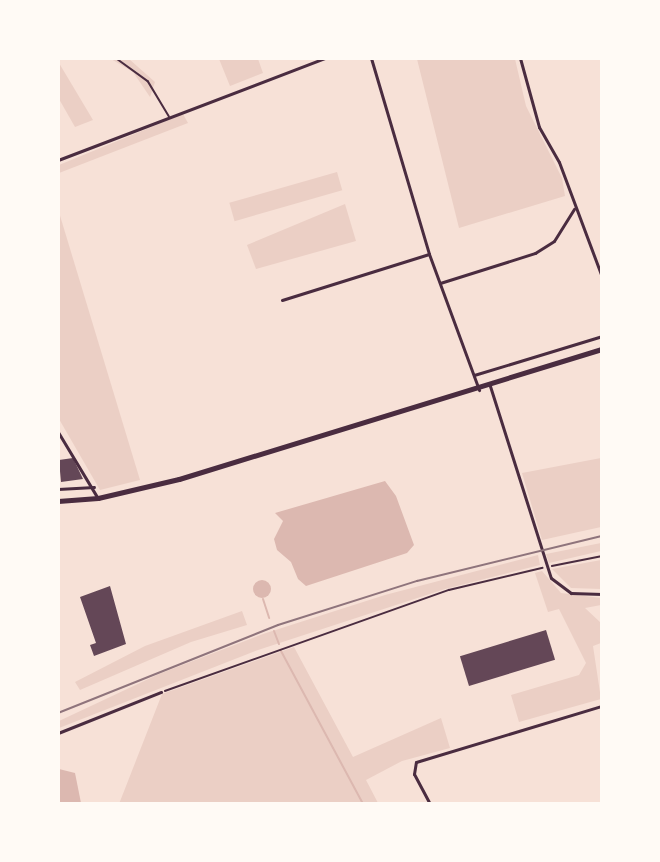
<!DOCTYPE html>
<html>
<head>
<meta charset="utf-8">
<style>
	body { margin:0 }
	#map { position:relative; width:660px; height:862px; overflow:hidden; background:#f7e1d7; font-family:"Titillium Web",sans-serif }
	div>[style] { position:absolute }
	.green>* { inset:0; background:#ebcfc5; transform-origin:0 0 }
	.water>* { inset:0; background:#dcb8b0 }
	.round { border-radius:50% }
	.stream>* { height:2px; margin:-1px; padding:0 1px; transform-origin:1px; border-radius:1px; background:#dcb8b0 }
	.building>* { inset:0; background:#644757; transform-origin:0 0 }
	.path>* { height:1.5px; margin:-0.75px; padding:0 0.75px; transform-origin:0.75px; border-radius:0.75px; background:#4a2c40 }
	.service>* { height:1.5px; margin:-0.75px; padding:0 0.75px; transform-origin:0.75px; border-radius:0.75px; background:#4a2c40 }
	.minor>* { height:3px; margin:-1.5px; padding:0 1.5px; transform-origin:1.5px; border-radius:1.5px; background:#4a2c40 }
	.primary>* { height:5px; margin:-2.5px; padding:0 2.5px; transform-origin:2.5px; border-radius:2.5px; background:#4a2c40 }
	.rail>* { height:2px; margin:-1px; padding:0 1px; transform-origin:1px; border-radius:1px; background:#8f747c }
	span { translate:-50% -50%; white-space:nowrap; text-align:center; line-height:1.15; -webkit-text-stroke:4.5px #fffaf5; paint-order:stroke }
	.frame { position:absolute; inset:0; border:60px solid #fffaf5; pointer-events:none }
</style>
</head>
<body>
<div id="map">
	<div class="green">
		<div style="clip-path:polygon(111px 59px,129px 59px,155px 82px,150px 97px,133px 72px)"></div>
		<div style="clip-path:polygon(219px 59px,258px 59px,263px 73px,230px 86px)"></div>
		<div style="clip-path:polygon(417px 59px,515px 59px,526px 106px,562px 178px,565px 196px,459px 228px)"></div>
		<div style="clip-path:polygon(59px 63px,93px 120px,75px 127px,59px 99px)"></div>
		<div style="clip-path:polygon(183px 114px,188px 123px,59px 173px,59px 165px)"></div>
		<div style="left:337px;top:172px;width:19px;height:112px;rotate:74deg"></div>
		<div style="clip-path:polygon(345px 204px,356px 241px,256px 269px,247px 245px)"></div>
		<div style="clip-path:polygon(58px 209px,140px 480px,100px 490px,59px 419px)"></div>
		<div style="clip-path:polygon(601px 458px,601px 527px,542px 540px,522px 473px)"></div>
		<div style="clip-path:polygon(601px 543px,601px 551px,549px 563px,546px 554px)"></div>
		<div style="clip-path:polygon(538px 555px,540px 565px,445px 589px,258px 650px,59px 728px,59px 721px,159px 674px,263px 634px,385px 595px)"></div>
		<div style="clip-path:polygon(601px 560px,601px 589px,571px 588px,552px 569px)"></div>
		<div style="clip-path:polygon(542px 571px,561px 593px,601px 598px,601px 605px,585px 608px,601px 623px,601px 643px,593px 646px,601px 699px,519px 722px,511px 695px,579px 675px,586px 663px,559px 609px,548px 612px,535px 573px)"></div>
		<div style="clip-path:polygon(242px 611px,247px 625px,191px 642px,80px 690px,75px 682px,145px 646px)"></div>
		<div style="clip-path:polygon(294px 647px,353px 757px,441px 718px,450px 748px,402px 761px,366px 780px,378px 803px,119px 804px,162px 694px)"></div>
	</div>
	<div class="water">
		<div style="clip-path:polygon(385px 481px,396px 496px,414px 545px,407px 553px,306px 586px,298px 579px,291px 562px,277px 550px,274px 539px,283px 521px,275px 513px)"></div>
		<div class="round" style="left:253px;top:580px;width:18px;height:18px"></div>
		<div style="clip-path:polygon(59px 769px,75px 773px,81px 803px,59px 803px)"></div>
	</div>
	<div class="stream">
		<div style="left:263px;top:599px;width:20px;rotate:72deg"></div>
		<div style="left:274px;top:631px;width:14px;rotate:69deg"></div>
		<div style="left:281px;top:651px;width:174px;rotate:61.8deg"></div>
	</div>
	<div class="building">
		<div style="clip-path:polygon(73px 458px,83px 479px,61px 482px,59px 460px)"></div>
		<div style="clip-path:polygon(110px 586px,126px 644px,94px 656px,90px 645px,96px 643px,80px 597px)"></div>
		<div style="left:546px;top:630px;width:31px;height:90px;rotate:73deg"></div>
	</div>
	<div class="path">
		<div style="left:552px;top:566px;width:51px;rotate:-11.3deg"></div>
		<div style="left:165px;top:691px;width:301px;rotate:-19.6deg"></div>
		<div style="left:449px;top:590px;width:96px;rotate:-13.3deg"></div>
	</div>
	<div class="service">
		<div style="left:116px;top:58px;width:39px;rotate:36deg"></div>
		<div style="left:148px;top:81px;width:41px;rotate:59deg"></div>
	</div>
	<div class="minor">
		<div style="left:371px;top:58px;width:204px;rotate:73.5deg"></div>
		<div style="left:429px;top:254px;width:145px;rotate:69.8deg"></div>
		<div style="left:520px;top:58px;width:72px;rotate:74.6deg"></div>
		<div style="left:539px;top:127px;width:40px;rotate:60.3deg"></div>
		<div style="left:559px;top:162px;width:123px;rotate:69.5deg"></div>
		<div style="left:58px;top:160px;width:286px;rotate:-20.9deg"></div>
		<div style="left:440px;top:283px;width:100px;rotate:-17.5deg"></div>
		<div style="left:535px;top:253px;width:22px;rotate:-32deg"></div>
		<div style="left:554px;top:241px;width:38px;rotate:-58deg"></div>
		<div style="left:282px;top:300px;width:154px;rotate:-17.4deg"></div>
		<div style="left:474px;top:375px;width:134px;rotate:-16.9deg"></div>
		<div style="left:490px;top:386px;width:201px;rotate:72.4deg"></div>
		<div style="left:551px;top:578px;width:25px;rotate:37deg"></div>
		<div style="left:571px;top:593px;width:31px;rotate:2deg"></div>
		<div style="left:58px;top:432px;width:76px;rotate:59deg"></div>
		<div style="left:58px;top:489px;width:36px;rotate:-3deg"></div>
		<div style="left:58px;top:733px;width:111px;rotate:-21.7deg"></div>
		<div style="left:430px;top:804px;width:34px;rotate:-118deg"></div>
		<div style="left:414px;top:774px;width:12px;rotate:-81deg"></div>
		<div style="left:416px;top:762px;width:194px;rotate:-16.8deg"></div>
	</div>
	<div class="primary">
		<div style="left:58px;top:501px;width:40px;rotate:-4.3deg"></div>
		<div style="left:98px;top:498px;width:83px;rotate:-13.2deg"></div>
		<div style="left:179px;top:479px;width:443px;rotate:-17.1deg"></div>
	</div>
	<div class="rail">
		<div style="left:58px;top:713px;width:237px;rotate:-21.8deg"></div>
		<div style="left:278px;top:625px;width:146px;rotate:-17.6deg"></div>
		<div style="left:417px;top:581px;width:190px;rotate:-13.7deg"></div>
	</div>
	<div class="frame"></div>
</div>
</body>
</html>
